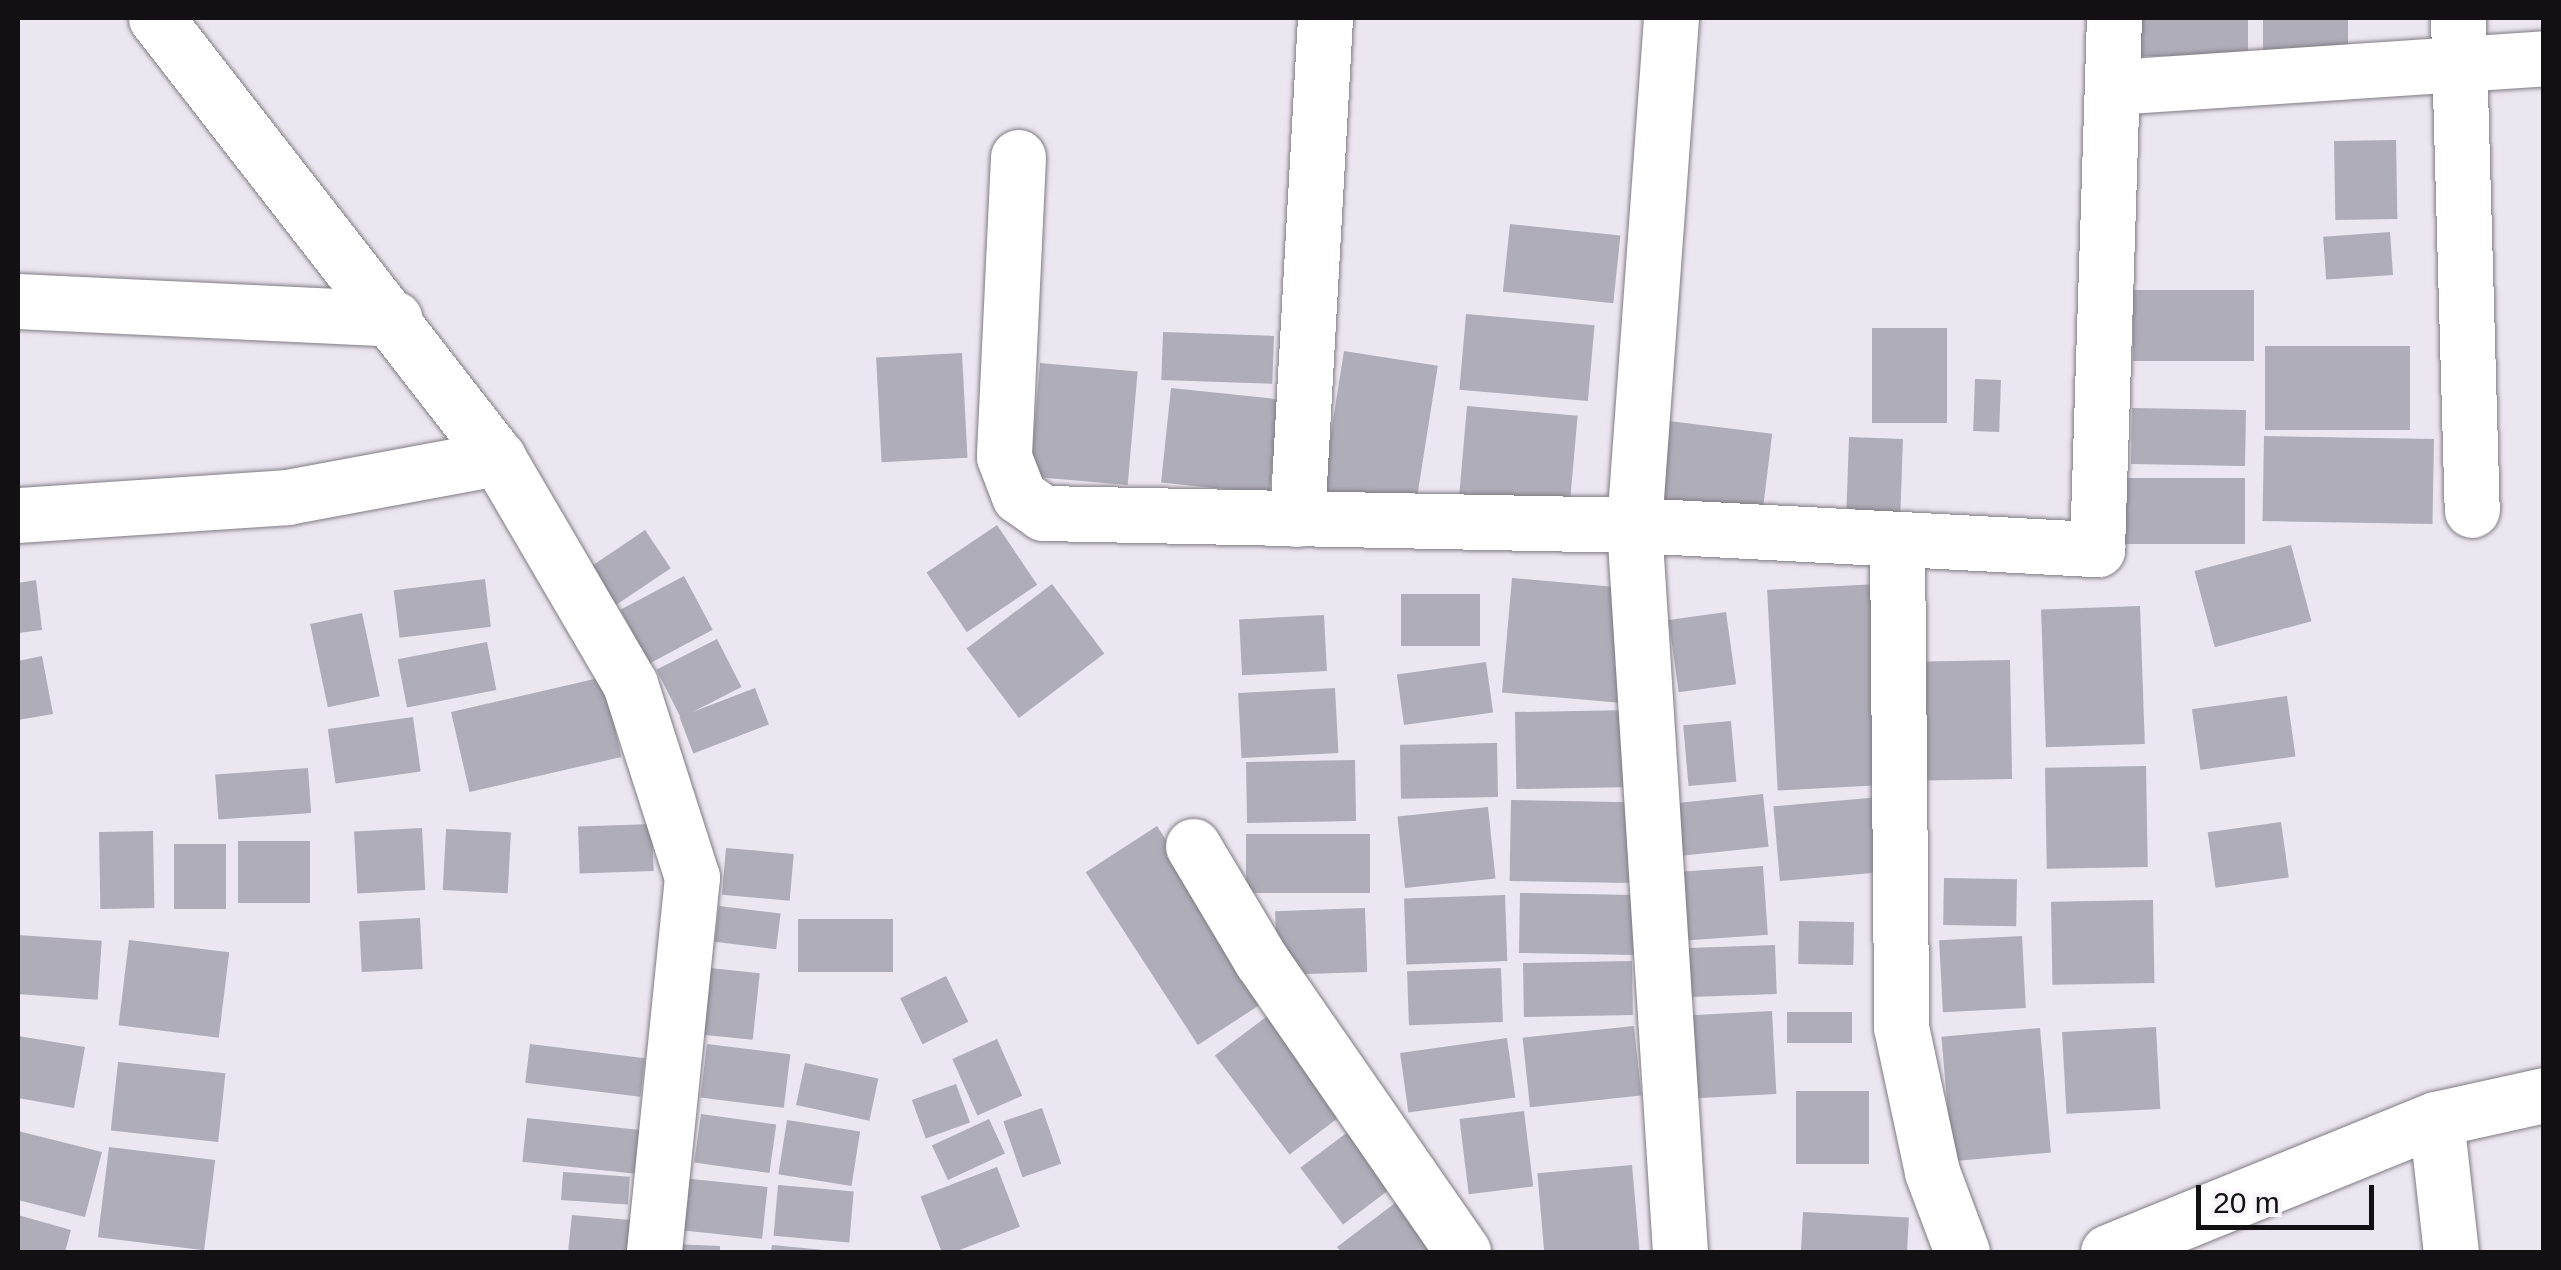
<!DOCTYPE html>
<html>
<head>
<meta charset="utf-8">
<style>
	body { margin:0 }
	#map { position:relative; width:2561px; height:1270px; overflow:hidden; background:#ece6f0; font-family:Arial,sans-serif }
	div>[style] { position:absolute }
	.building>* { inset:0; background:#aeadb8; transform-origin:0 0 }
	.roads { filter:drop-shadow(0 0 2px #807b83) drop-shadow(0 0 2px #807b83) }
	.minor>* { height:55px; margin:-27.5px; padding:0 27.5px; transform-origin:27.5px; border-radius:27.5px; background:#fff }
	.major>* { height:55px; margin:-27.5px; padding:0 27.5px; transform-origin:27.5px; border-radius:27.5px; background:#fff }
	span { translate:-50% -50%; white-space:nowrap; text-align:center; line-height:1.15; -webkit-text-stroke:10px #faf4fd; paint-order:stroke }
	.frame { position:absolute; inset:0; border:20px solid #131014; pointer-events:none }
	.scale { position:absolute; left:2196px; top:1185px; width:178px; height:45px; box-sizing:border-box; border:5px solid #131014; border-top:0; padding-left:12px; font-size:30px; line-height:35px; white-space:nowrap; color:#131014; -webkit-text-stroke:8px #faf4fd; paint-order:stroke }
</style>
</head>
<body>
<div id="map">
	<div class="building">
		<div style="left:2136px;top:18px;width:112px;height:38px"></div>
		<div style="left:2263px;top:18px;width:85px;height:42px"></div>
		<div style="left:2396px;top:140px;width:79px;height:62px;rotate:89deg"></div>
		<div style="left:1510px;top:224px;width:111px;height:68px;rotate:6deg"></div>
		<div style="left:2390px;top:232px;width:43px;height:67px;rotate:86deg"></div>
		<div style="left:2133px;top:290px;width:121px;height:71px"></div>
		<div style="left:1466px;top:314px;width:129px;height:76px;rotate:5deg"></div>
		<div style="left:1872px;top:328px;width:75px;height:95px"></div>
		<div style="left:1163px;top:332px;width:111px;height:48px;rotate:2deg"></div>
		<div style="left:2265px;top:346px;width:145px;height:84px"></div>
		<div style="left:1344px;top:351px;width:95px;height:146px;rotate:9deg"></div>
		<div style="left:962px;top:353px;width:105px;height:86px;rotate:87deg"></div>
		<div style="left:1040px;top:363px;width:98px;height:114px;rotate:5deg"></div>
		<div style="left:1975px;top:379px;width:26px;height:52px;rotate:2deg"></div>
		<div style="left:1171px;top:388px;width:109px;height:95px;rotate:6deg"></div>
		<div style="left:1467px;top:406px;width:111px;height:88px;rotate:5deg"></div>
		<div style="left:2132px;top:408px;width:114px;height:56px;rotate:1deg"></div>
		<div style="left:1661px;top:420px;width:112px;height:85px;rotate:7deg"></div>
		<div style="left:2264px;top:436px;width:170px;height:85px;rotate:1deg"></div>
		<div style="left:1849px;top:437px;width:54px;height:89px;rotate:2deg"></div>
		<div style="left:2124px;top:478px;width:121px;height:66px"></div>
		<div style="left:997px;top:525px;width:72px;height:85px;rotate:56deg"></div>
		<div style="left:645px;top:530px;width:46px;height:66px;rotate:56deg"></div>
		<div style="left:2291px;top:545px;width:79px;height:100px;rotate:75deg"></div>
		<div style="left:684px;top:576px;width:61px;height:72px;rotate:62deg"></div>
		<div style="left:1512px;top:578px;width:121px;height:115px;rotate:5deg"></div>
		<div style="left:485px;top:579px;width:48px;height:92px;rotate:83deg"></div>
		<div style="clip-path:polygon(36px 580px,42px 630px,18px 633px,18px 583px)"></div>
		<div style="left:1052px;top:584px;width:87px;height:107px;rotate:53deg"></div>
		<div style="left:1878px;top:584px;width:201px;height:111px;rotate:87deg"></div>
		<div style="left:1401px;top:594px;width:79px;height:52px"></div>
		<div style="left:2140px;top:606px;width:138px;height:99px;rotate:88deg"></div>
		<div style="left:1726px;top:612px;width:73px;height:58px;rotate:82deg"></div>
		<div style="left:362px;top:613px;width:85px;height:53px;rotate:78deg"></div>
		<div style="left:1324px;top:615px;width:56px;height:85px;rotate:87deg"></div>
		<div style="left:717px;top:639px;width:54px;height:68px;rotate:63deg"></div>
		<div style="left:487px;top:642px;width:49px;height:91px;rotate:79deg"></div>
		<div style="clip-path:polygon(42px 656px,53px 714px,18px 720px,18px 661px)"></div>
		<div style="left:2010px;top:660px;width:119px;height:100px;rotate:89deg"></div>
		<div style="left:1486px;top:662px;width:51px;height:90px;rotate:82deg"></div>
		<div style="left:603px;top:677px;width:82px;height:156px;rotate:77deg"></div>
		<div style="left:755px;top:688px;width:39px;height:81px;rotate:69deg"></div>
		<div style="left:1335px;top:688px;width:65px;height:97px;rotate:87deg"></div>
		<div style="left:2287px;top:696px;width:61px;height:96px;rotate:82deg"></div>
		<div style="left:1632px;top:710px;width:77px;height:117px;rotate:89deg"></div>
		<div style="left:413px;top:717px;width:55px;height:86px;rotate:82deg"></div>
		<div style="left:1731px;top:721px;width:61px;height:48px;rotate:85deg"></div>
		<div style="left:1497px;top:743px;width:54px;height:97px;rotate:89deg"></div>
		<div style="left:1355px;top:760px;width:61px;height:109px;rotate:89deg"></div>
		<div style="left:2146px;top:766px;width:101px;height:101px;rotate:89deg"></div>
		<div style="left:308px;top:768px;width:45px;height:93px;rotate:86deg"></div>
		<div style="left:1763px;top:794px;width:53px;height:90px;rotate:84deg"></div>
		<div style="left:1880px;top:797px;width:75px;height:107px;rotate:85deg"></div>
		<div style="left:1511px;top:800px;width:122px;height:81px;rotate:1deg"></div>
		<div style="left:1488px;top:807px;width:72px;height:91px;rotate:84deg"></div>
		<div style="left:2281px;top:822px;width:56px;height:74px;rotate:82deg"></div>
		<div style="left:652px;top:824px;width:47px;height:74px;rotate:88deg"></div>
		<div style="left:1157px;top:826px;width:206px;height:85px;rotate:57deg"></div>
		<div style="left:422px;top:828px;width:62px;height:68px;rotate:87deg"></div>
		<div style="left:446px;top:829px;width:65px;height:61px;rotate:3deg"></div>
		<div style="left:153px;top:831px;width:77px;height:54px;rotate:89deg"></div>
		<div style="left:1370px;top:834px;width:59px;height:124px;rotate:90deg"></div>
		<div style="left:238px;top:841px;width:72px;height:62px"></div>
		<div style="left:174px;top:844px;width:52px;height:65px"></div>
		<div style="left:726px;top:848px;width:68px;height:47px;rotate:5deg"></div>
		<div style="left:1763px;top:866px;width:69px;height:90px;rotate:86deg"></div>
		<div style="left:1944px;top:878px;width:73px;height:47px;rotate:1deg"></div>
		<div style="left:1520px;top:893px;width:129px;height:60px;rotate:1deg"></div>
		<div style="left:1505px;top:895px;width:66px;height:101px;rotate:88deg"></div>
		<div style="left:2153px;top:900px;width:83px;height:102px;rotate:89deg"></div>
		<div style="left:719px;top:906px;width:62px;height:36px;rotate:7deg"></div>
		<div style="left:1365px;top:908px;width:64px;height:90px;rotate:88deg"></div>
		<div style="left:420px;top:918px;width:51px;height:61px;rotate:87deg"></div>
		<div style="left:798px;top:919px;width:95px;height:53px"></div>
		<div style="left:1799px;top:921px;width:55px;height:43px;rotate:1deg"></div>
		<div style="left:18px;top:935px;width:84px;height:59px;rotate:4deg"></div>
		<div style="left:2022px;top:936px;width:72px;height:83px;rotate:87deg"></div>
		<div style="left:129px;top:940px;width:101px;height:86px;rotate:7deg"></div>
		<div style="left:1775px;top:945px;width:49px;height:101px;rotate:88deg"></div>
		<div style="left:1632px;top:961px;width:54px;height:109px;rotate:89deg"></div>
		<div style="left:710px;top:968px;width:50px;height:67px;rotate:6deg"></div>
		<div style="left:1501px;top:968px;width:54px;height:94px;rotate:88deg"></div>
		<div style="left:946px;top:976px;width:51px;height:51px;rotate:64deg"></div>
		<div style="left:1282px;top:1005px;width:124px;height:84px;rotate:53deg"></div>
		<div style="left:1772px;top:1011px;width:83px;height:91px;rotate:87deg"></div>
		<div style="left:1852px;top:1012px;width:31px;height:65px;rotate:90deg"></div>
		<div style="left:1634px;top:1026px;width:70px;height:112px;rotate:84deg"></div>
		<div style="left:2156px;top:1027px;width:82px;height:94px;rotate:87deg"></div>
		<div style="left:2040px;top:1028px;width:125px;height:99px;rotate:85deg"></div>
		<div style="clip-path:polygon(18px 1036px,85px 1047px,74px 1108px,18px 1098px)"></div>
		<div style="left:1507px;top:1038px;width:60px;height:108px;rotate:82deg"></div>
		<div style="left:997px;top:1039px;width:62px;height:49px;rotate:66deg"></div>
		<div style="left:530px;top:1044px;width:116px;height:39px;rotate:7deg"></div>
		<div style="left:707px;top:1044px;width:84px;height:54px;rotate:7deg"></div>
		<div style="left:118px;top:1062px;width:108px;height:69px;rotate:6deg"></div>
		<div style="left:805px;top:1063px;width:75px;height:43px;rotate:12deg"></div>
		<div style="left:956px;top:1084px;width:41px;height:47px;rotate:70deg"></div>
		<div style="left:1796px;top:1091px;width:73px;height:73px"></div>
		<div style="left:1042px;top:1108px;width:59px;height:41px;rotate:71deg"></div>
		<div style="left:1524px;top:1111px;width:76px;height:65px;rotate:83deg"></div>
		<div style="left:701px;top:1114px;width:76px;height:49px;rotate:8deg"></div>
		<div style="left:527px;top:1118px;width:121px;height:44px;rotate:6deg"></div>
		<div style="left:989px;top:1119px;width:38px;height:63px;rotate:65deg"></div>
		<div style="left:787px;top:1120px;width:74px;height:55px;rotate:9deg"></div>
		<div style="left:1357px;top:1125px;width:71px;height:71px;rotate:53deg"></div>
		<div style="clip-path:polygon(18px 1131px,102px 1152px,85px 1217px,18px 1200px)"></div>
		<div style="left:109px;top:1147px;width:107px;height:91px;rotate:7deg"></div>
		<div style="left:1632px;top:1165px;width:87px;height:95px;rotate:85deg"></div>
		<div style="left:997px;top:1167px;width:64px;height:82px;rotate:69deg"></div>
		<div style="left:563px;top:1172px;width:67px;height:28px;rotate:4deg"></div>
		<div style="left:682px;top:1178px;width:86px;height:52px;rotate:6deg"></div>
		<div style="left:778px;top:1185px;width:76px;height:51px;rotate:5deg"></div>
		<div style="clip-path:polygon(1403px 1197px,1446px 1252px,1341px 1252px,1337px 1247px)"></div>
		<div style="left:1803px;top:1212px;width:106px;height:40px;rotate:3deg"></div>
		<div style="clip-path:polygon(18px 1215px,71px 1230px,65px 1252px,18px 1250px)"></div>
		<div style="clip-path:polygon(572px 1215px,642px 1221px,639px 1252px,568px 1252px)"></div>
		<div style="clip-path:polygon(673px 1244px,720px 1246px,720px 1252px,673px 1252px)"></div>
		<div style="clip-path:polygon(772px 1245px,824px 1250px,824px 1252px,771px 1252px)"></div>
	</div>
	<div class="roads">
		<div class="minor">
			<div style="left:156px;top:18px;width:557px;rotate:52.14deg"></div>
			<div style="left:498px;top:458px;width:262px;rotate:59.7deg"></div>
			<div style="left:630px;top:684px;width:203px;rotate:72.2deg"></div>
			<div style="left:692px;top:877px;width:377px;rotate:95.8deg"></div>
			<div style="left:1671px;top:18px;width:508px;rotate:94.17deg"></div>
			<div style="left:1634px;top:525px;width:728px;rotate:86.38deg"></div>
			<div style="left:2458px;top:18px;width:492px;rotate:88.4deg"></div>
			<div style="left:2113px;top:87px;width:432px;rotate:-3.8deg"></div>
			<div style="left:1018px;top:157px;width:300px;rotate:92.7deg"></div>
			<div style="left:1004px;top:457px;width:42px;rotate:69deg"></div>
			<div style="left:1019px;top:496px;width:29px;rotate:35deg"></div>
			<div style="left:1043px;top:513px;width:591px;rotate:1.16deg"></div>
			<div style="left:1634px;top:525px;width:464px;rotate:3deg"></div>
			<div style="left:2097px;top:549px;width:531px;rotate:-88.17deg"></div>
			<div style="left:18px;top:301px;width:377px;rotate:2.7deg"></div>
			<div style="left:18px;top:515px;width:270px;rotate:-3.8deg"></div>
			<div style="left:287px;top:497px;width:215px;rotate:-10.5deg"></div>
			<div style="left:1297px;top:519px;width:502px;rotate:-86.8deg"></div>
			<div style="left:1897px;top:541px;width:486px;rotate:89.5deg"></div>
			<div style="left:1901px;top:1027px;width:148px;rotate:77.9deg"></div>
			<div style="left:1932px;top:1172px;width:85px;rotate:69.4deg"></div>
			<div style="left:1193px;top:846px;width:133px;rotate:59.2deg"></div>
			<div style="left:1261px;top:960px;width:355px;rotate:55.3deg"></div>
			<div style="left:2436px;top:1119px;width:134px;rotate:83.6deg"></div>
		</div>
		<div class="major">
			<div style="left:2108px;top:1252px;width:354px;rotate:-22.1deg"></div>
			<div style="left:2436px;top:1119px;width:111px;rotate:-12.5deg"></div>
		</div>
	</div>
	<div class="frame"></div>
	<div class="scale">20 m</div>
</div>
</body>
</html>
